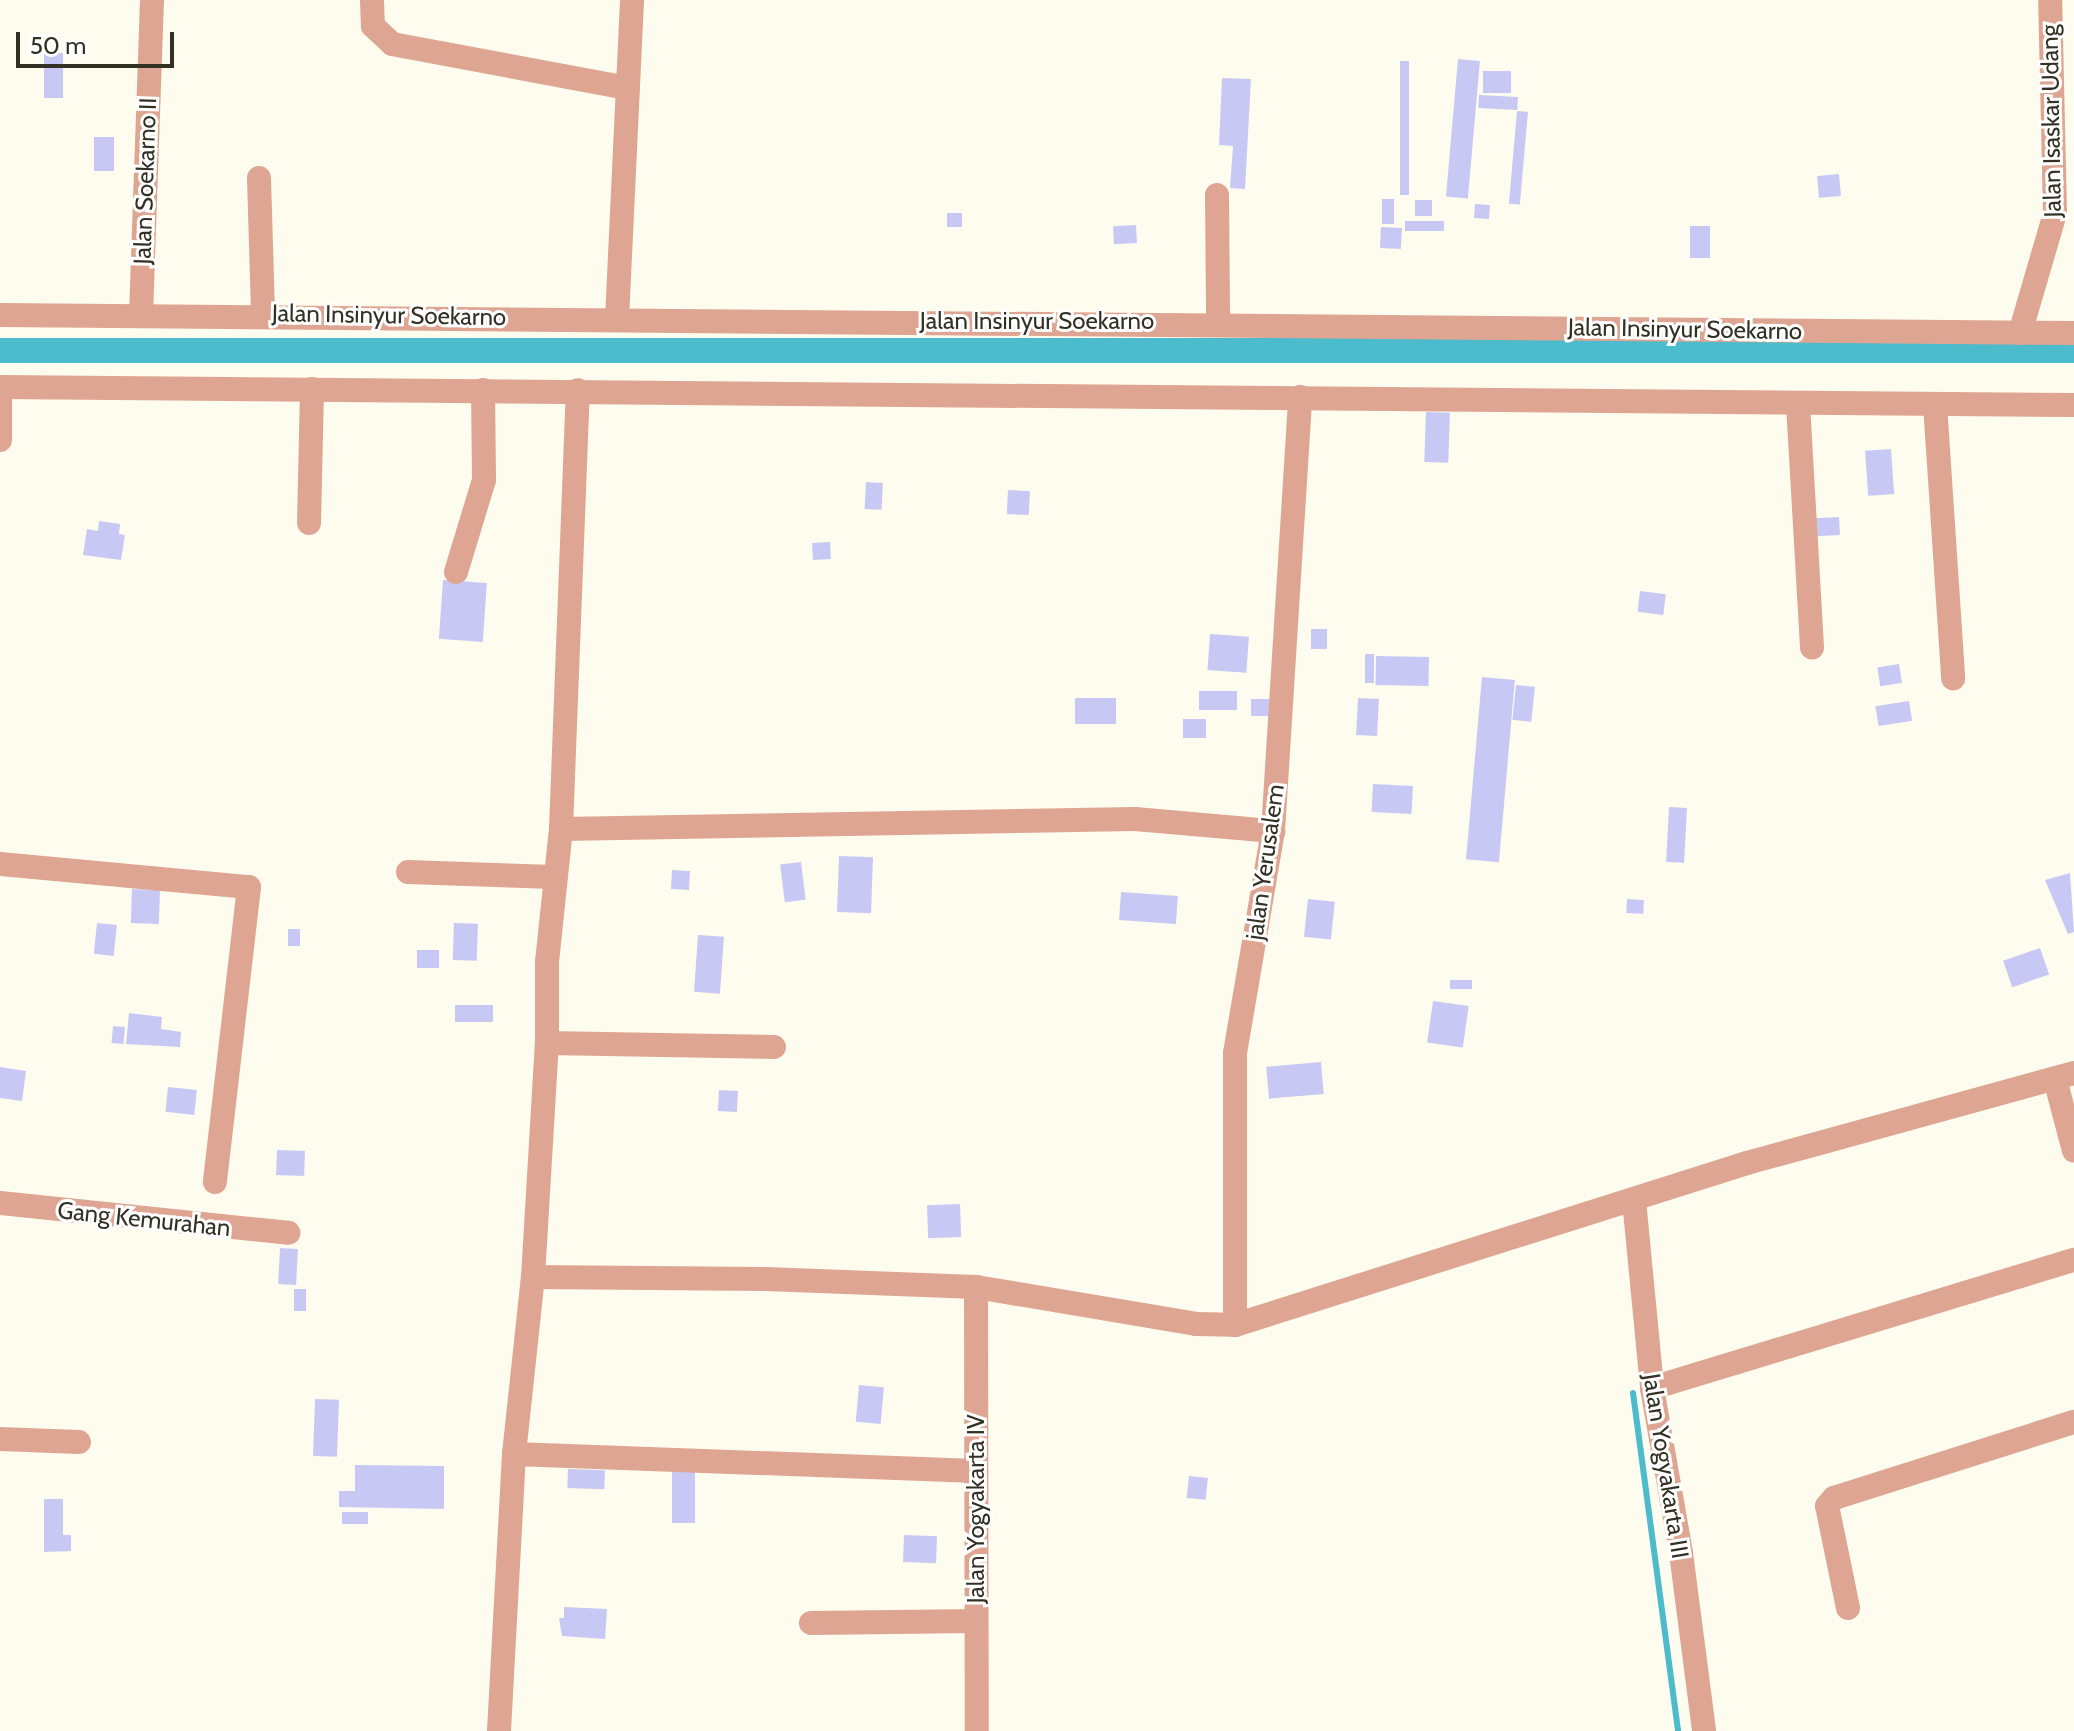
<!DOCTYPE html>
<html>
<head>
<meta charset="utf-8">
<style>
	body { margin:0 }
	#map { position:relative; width:2074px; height:1731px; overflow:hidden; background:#fefcee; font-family:Cabin,sans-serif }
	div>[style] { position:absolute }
	.water>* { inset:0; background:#4cbbcc; transform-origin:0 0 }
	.stream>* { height:6px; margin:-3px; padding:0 3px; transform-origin:3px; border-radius:3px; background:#4cbbcc }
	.building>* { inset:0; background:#c8c8f4; transform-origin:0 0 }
	.minor>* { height:24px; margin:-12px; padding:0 12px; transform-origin:12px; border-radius:12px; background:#dea692 }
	span { translate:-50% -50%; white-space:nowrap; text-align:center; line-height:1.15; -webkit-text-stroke:6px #fff; paint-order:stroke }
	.street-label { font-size:24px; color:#333123 }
	.scale { position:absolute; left:16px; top:32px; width:158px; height:36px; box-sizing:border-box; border:4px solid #333123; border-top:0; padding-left:10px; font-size:24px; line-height:28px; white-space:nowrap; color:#333123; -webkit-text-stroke:6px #fff; paint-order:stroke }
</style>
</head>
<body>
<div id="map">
	<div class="water">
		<div style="left:0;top:338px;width:2074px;height:25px"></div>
	</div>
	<div class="stream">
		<div style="left:1633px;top:1393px;width:341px;rotate:82.4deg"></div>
	</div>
	<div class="building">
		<div style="left:44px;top:53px;width:19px;height:45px"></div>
		<div style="left:1458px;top:59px;width:22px;height:138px;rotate:5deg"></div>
		<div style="left:1400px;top:61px;width:9px;height:134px"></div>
		<div style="left:1483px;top:71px;width:28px;height:22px"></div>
		<div style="clip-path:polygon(1222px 78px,1251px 79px,1245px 189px,1230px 188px,1233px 146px,1219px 145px)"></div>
		<div style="left:1479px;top:95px;width:39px;height:13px;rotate:3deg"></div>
		<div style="left:1517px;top:111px;width:11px;height:93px;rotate:5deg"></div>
		<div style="left:94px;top:137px;width:20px;height:34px"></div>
		<div style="left:1839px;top:174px;width:22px;height:22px;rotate:85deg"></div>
		<div style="left:1382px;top:199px;width:12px;height:25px"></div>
		<div style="left:1432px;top:200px;width:16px;height:17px;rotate:90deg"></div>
		<div style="left:1475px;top:204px;width:15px;height:14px;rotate:4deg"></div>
		<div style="left:947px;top:213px;width:15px;height:14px"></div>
		<div style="left:1405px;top:221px;width:39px;height:10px"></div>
		<div style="left:1136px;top:225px;width:18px;height:23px;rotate:87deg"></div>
		<div style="left:1690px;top:226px;width:20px;height:32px"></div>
		<div style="left:1381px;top:227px;width:21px;height:21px;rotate:3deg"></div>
		<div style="left:1426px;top:412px;width:24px;height:50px;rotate:2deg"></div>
		<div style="left:1891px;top:449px;width:45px;height:26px;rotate:86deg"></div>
		<div style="left:866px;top:482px;width:17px;height:27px;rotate:3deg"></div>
		<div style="left:1008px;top:490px;width:22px;height:24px;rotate:3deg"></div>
		<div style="left:1839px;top:517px;width:18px;height:25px;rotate:87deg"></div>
		<div style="clip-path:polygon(99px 521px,120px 524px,119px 534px,125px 535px,121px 560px,83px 555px,87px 529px,98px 531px)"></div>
		<div style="left:830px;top:542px;width:17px;height:18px;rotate:87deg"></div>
		<div style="left:443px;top:580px;width:44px;height:59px;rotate:4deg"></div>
		<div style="left:1640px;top:591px;width:26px;height:21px;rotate:7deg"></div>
		<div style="left:1311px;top:629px;width:16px;height:20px"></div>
		<div style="left:1210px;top:634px;width:39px;height:36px;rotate:4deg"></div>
		<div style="left:1365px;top:654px;width:9px;height:29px"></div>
		<div style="left:1376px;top:656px;width:53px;height:29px;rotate:1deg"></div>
		<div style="left:1899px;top:664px;width:19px;height:22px;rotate:81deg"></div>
		<div style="left:1482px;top:677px;width:33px;height:183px;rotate:5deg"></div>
		<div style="left:1516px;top:685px;width:19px;height:35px;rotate:6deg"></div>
		<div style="left:1199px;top:691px;width:38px;height:19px"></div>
		<div style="left:1075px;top:698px;width:41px;height:26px"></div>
		<div style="left:1358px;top:698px;width:21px;height:37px;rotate:3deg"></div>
		<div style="left:1251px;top:699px;width:24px;height:17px"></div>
		<div style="left:1909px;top:701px;width:20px;height:34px;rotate:81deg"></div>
		<div style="left:1183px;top:719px;width:23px;height:19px"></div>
		<div style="left:1373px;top:784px;width:40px;height:28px;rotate:3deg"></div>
		<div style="left:1669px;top:807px;width:18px;height:55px;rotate:3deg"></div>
		<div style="left:839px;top:856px;width:34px;height:56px;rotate:2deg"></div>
		<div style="left:801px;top:862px;width:38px;height:21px;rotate:83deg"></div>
		<div style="left:672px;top:870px;width:18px;height:19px;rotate:3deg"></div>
		<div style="clip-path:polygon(2070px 873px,2074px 932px,2068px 934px,2045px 880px)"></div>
		<div style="left:132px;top:889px;width:28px;height:34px;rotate:2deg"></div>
		<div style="left:1121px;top:892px;width:57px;height:28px;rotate:4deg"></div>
		<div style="left:1308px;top:899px;width:27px;height:38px;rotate:6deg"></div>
		<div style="left:1627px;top:899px;width:17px;height:14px;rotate:3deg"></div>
		<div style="left:97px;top:923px;width:20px;height:31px;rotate:6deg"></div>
		<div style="left:454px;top:923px;width:24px;height:37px;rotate:2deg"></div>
		<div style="left:288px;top:929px;width:12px;height:17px"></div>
		<div style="left:698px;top:935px;width:26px;height:57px;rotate:4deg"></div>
		<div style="left:2040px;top:948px;width:28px;height:39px;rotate:71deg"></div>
		<div style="left:417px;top:950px;width:22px;height:18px"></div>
		<div style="left:1450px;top:980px;width:22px;height:9px"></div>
		<div style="left:1433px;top:1001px;width:36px;height:42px;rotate:8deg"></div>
		<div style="left:455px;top:1005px;width:38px;height:17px"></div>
		<div style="clip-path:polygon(129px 1013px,162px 1017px,161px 1029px,181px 1032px,180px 1047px,126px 1044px)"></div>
		<div style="left:113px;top:1026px;width:12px;height:17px;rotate:5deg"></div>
		<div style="left:1321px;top:1062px;width:32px;height:55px;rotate:85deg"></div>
		<div style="clip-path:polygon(0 1067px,26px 1071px,22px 1101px,0 1098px)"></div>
		<div style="left:168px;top:1087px;width:29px;height:25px;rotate:6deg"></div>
		<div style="left:719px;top:1090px;width:19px;height:21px;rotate:3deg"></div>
		<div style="left:277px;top:1150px;width:28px;height:25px;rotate:2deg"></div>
		<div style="left:960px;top:1204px;width:33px;height:33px;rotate:88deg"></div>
		<div style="left:280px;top:1248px;width:18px;height:36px;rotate:3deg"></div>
		<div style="left:294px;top:1289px;width:12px;height:22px"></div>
		<div style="left:859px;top:1385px;width:25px;height:37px;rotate:5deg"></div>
		<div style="left:315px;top:1399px;width:24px;height:57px;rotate:2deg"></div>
		<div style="clip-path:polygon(355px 1465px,444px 1466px,444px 1509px,339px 1507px,339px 1491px,355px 1491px)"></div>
		<div style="left:568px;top:1469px;width:37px;height:19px;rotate:2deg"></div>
		<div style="left:672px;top:1472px;width:23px;height:51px"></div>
		<div style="left:1189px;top:1476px;width:19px;height:22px;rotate:6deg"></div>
		<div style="clip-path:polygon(44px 1499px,63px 1499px,63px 1535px,71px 1535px,71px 1551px,44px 1552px)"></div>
		<div style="left:342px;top:1512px;width:26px;height:12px"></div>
		<div style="left:904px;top:1535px;width:33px;height:27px;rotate:2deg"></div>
		<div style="clip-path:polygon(564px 1607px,607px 1609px,605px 1639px,562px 1636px,559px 1618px,564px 1618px)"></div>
	</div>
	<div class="minor">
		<div style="left:372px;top:0;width:26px;rotate:88deg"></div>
		<div style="left:373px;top:26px;width:26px;rotate:43deg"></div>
		<div style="left:392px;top:44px;width:240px;rotate:10.6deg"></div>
		<div style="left:259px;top:178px;width:135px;rotate:88.3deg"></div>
		<div style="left:1217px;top:195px;width:127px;rotate:89.5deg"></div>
		<div style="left:0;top:315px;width:2074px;rotate:0.5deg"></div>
		<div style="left:141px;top:315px;width:315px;rotate:-88deg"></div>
		<div style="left:617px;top:319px;width:319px;rotate:-87.3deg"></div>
		<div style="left:2020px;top:333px;width:125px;rotate:-73.7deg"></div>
		<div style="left:2055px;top:213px;width:213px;rotate:-91.3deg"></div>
		<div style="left:0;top:387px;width:2074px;rotate:0.5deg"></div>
		<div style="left:1798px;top:404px;width:244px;rotate:86.7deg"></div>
		<div style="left:1935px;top:404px;width:275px;rotate:86.2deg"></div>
		<div style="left:0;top:440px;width:53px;rotate:-90deg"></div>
		<div style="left:309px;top:523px;width:134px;rotate:-88.7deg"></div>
		<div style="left:456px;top:572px;width:96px;rotate:-73.1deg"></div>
		<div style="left:484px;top:480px;width:90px;rotate:-90.6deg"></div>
		<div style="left:561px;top:829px;width:574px;rotate:-1deg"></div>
		<div style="left:1135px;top:819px;width:139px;rotate:5deg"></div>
		<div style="left:0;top:864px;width:250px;rotate:5.3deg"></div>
		<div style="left:249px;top:887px;width:297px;rotate:96.6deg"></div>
		<div style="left:408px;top:872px;width:146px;rotate:2deg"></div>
		<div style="left:547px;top:1043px;width:227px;rotate:1deg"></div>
		<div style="left:2055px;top:1079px;width:74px;rotate:75.2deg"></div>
		<div style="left:1634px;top:1200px;width:189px;rotate:84.5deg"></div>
		<div style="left:1652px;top:1388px;width:168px;rotate:80deg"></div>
		<div style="left:1681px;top:1553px;width:179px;rotate:82.6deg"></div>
		<div style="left:0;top:1203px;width:290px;rotate:5.9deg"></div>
		<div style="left:533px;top:1277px;width:233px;rotate:0.5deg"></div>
		<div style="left:766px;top:1279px;width:210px;rotate:2.2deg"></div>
		<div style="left:976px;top:1287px;width:223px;rotate:9.5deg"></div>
		<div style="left:1196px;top:1324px;width:39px;rotate:1deg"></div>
		<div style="left:1235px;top:1325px;width:537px;rotate:-17.56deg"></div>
		<div style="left:1747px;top:1163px;width:339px;rotate:-15.4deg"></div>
		<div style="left:976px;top:1287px;width:444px;rotate:89.9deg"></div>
		<div style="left:1235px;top:1325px;width:272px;rotate:-90deg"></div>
		<div style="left:1235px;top:1053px;width:225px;rotate:-80.3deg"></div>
		<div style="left:1273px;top:831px;width:435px;rotate:-86.4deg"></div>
		<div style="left:1652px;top:1388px;width:441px;rotate:-16.9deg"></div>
		<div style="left:0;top:1439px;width:79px;rotate:2.2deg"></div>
		<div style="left:514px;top:1454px;width:462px;rotate:2.1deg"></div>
		<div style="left:1848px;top:1608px;width:104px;rotate:-101.6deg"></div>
		<div style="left:1827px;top:1506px;width:11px;rotate:-49deg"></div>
		<div style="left:1834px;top:1498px;width:252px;rotate:-17.6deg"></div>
		<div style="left:811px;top:1623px;width:165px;rotate:-0.7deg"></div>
		<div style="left:499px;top:1731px;width:277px;rotate:-86.9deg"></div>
		<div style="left:514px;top:1454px;width:178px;rotate:-83.9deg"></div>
		<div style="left:533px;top:1277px;width:234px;rotate:-86.6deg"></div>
		<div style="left:547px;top:1043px;width:81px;rotate:-90deg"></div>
		<div style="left:547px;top:962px;width:134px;rotate:-84deg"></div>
		<div style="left:561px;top:829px;width:439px;rotate:-87.8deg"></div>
	</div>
	<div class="street-label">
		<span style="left:2051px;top:121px;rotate:-91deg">Jalan Isaskar Udang</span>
		<span style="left:145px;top:181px;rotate:-88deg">Jalan Soekarno II</span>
		<span style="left:389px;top:315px;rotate:1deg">Jalan Insinyur Soekarno</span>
		<span style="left:1037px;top:321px">Jalan Insinyur Soekarno</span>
		<span style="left:1685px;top:329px;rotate:1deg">Jalan Insinyur Soekarno</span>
		<span style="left:1265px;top:862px;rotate:-82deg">jalan Yerusalem</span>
		<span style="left:144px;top:1219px;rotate:6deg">Gang Kemurahan</span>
		<span style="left:1666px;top:1466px;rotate:81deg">Jalan Yogyakarta III</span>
		<span style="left:976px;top:1509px;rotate:-90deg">Jalan Yogyakarta IV</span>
	</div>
	<div class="scale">50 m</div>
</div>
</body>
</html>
